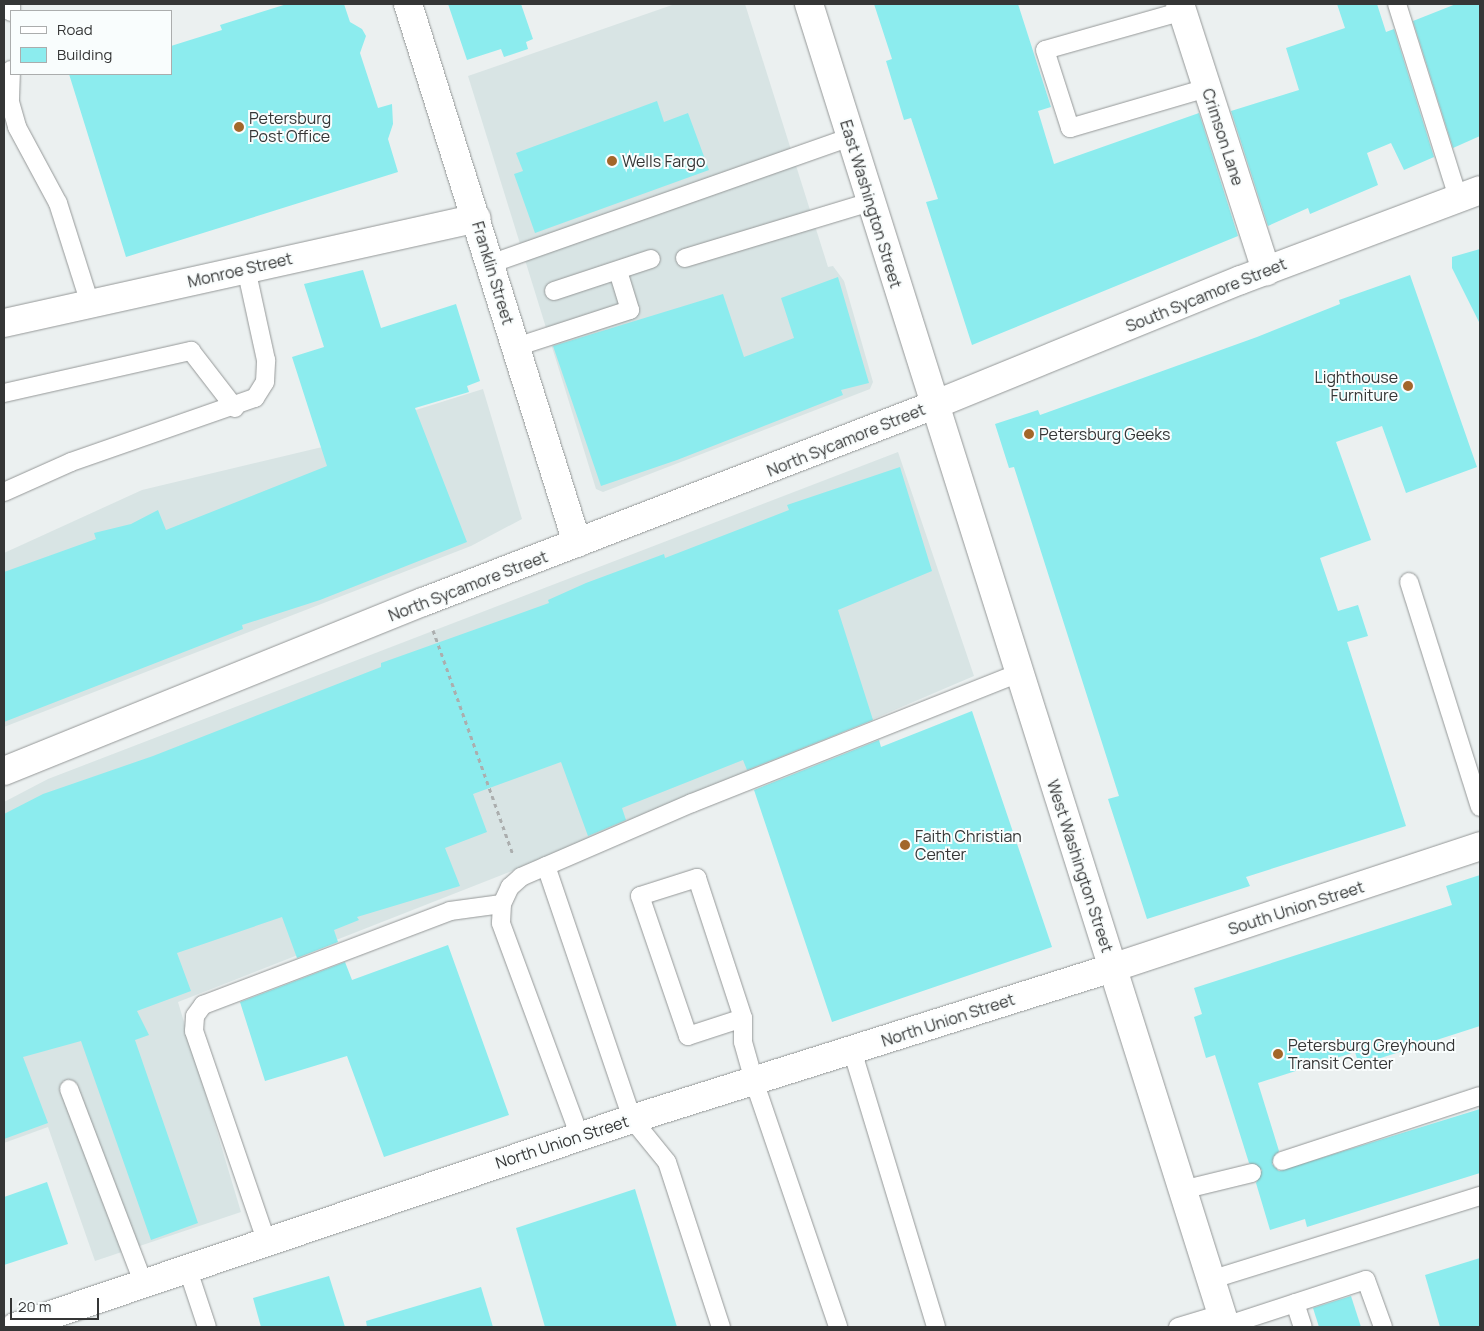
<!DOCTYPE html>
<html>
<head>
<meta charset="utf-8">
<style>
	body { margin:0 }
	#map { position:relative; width:1484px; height:1331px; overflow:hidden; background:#ebf0f0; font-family:Manrope,sans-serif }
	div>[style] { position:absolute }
	.built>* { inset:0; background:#d8e4e4 }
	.building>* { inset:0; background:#8cecee }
	.path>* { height:3px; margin-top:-1.5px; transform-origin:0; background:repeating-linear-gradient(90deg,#abaeae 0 4px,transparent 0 8px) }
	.roads { filter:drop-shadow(0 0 1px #959898) drop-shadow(0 0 1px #959898) }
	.service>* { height:18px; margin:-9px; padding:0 9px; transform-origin:9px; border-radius:9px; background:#fff }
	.minor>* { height:28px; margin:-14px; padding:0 14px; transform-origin:14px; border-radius:14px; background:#fff }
	.tertiary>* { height:28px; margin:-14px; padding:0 14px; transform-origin:14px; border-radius:14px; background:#fff }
	.secondary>* { height:28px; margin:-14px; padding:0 14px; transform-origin:14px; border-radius:14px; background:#fff }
	.primary>* { height:28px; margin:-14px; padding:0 14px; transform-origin:14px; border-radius:14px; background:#fff }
	.dots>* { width:14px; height:14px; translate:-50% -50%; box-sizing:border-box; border:2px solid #f9fdfd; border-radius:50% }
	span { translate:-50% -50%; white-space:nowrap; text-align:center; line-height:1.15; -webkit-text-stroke:4px #f9fdfd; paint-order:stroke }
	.poi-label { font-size:16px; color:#353636 }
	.left { translate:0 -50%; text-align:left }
	.right { translate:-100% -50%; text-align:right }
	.street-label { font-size:16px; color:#353636 }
	.frame { position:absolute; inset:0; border:5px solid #353636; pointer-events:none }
	.legend { position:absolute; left:10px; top:10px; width:162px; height:65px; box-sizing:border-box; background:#f9fdfd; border:1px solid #abadad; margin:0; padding:6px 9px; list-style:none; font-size:15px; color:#353636 }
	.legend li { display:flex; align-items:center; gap:10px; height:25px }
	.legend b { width:25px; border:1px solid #abadad }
	.scale { position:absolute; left:10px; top:1298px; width:89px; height:22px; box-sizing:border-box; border:2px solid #353636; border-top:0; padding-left:6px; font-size:15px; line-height:18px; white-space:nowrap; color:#353636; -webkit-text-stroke:4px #f9fdfd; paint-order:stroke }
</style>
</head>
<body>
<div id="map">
	<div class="built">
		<div style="clip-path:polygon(675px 4px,745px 4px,828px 267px,833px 266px,844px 281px,873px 382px,870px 389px,603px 492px,596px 489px,468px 76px)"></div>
		<div style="clip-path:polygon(483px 389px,522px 519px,471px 546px,4px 727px,4px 553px,142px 490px,377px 434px,384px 420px)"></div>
		<div style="clip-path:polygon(898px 452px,974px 676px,586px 842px,178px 1002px,241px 1212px,95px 1261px,48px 1127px,4px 1143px,4px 802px,48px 779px)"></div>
	</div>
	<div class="building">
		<div style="clip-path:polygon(287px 4px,344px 4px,350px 22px,362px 29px,366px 36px,360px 53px,378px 108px,392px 104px,393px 124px,388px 139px,398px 172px,126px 257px,69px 74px,171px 74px,171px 46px,222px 30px,220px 25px)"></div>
		<div style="clip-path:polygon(448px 4px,521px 4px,533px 39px,526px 42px,528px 49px,504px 57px,501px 49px,467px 60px)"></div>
		<div style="clip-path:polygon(874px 4px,1018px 4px,1051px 107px,1038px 111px,1054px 164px,1199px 113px,1238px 236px,972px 345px,926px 202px,938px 199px,911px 118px,904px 120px,886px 61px,892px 59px)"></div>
		<div style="clip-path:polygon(1337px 4px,1377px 4px,1386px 32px,1394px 29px,1434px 157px,1404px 170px,1391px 143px,1367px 153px,1378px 185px,1310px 214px,1308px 208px,1268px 226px,1231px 111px,1299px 90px,1286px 48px,1345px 28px)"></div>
		<div style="clip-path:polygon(1456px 4px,1480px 4px,1480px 136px,1453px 148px,1413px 21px)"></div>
		<div style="clip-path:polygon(657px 101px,664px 122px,688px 113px,709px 170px,535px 233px,514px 174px,523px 171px,516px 153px)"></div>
		<div style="clip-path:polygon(1480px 249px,1480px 324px,1452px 268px,1452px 257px)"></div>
		<div style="clip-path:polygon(363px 270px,381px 328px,456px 304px,480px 381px,467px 386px,469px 392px,415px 408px,467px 542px,320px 600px,242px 625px,243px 629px,4px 722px,4px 572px,96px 539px,94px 533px,131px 524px,158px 510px,166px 530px,327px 466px,292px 357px,324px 347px,304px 284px)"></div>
		<div style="clip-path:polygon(1410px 275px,1477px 467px,1406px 493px,1382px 426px,1336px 442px,1371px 540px,1320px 558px,1338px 611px,1358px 605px,1368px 636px,1347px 642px,1406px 826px,1246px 877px,1250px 886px,1147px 919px,1108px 799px,1119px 796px,1014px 467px,1009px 468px,995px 424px,1038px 410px,1040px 415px,1257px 337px,1340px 304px,1339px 300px)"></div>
		<div style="clip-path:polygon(838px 277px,869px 383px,841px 390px,843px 395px,677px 460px,601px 486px,553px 346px,723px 294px,744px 357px,794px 338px,781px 298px)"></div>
		<div style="clip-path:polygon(900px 467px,932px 571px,838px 610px,873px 720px,747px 770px,743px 760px,622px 808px,626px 820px,588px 836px,561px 762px,473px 794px,487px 832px,445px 848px,460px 886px,357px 917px,359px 920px,334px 930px,338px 942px,297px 958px,282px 917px,177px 953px,191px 991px,137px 1011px,149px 1035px,135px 1040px,198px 1223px,151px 1240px,81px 1041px,23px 1057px,48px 1123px,4px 1139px,4px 814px,43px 794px,153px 756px,381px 667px,381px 663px,549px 603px,548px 600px,586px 583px,664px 554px,665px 558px,789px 510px,787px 505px)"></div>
		<div style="clip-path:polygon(972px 711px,1052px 947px,832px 1022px,754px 790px,879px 740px,881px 747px)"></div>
		<div style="clip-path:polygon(1480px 875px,1480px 1026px,1359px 1065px,1355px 1052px,1258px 1083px,1279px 1151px,1272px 1164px,1279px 1171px,1480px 1109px,1480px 1173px,1307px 1227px,1305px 1219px,1270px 1230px,1256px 1183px,1262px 1170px,1249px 1163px,1215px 1055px,1206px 1058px,1194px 1017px,1202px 1014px,1194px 988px,1452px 905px,1446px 886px)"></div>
		<div style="clip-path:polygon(448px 945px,509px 1115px,384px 1157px,347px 1056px,265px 1081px,240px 1002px,345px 962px,352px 980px)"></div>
		<div style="clip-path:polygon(47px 1182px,68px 1244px,4px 1265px,4px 1197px)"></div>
		<div style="clip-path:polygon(635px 1189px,677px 1327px,545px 1327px,516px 1228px)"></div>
		<div style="clip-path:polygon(1480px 1258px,1480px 1327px,1440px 1327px,1425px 1275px)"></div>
		<div style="clip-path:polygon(329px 1276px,345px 1327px,261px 1327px,253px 1298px)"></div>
		<div style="clip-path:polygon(481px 1287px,493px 1327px,367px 1327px,366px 1321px)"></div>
		<div style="clip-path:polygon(1351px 1296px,1361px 1327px,1319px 1327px,1313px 1308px)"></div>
	</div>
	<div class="path">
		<div style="left:433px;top:630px;width:239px;rotate:70.4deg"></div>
	</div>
	<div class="roads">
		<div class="service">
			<div style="left:11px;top:4px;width:8px;rotate:90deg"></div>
			<div style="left:1397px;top:4px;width:203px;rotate:72.5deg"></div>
			<div style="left:1183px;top:11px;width:143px;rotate:164.2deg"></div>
			<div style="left:1045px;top:50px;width:82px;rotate:72.2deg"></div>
			<div style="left:1070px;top:128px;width:143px;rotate:-16.3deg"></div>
			<div style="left:11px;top:70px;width:32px;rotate:92deg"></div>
			<div style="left:10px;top:102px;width:26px;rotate:74deg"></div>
			<div style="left:17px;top:127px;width:86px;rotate:61.7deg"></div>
			<div style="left:58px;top:203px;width:106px;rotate:72.4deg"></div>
			<div style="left:685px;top:258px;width:193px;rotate:-16.8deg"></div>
			<div style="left:490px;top:264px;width:382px;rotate:-19.4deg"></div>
			<div style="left:554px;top:291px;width:102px;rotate:-18.3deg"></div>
			<div style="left:516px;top:347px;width:120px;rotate:-18deg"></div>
			<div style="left:630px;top:310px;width:41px;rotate:-107.1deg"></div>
			<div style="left:4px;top:393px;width:192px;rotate:-12.7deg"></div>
			<div style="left:191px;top:351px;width:72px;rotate:52.3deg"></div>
			<div style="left:4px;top:492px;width:73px;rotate:-24.1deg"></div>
			<div style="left:71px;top:462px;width:195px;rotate:-19.2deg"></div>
			<div style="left:255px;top:398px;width:19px;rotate:-58deg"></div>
			<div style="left:265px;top:382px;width:22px;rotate:-87deg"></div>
			<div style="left:266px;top:360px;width:94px;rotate:-102.3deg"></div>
			<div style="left:1409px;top:582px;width:236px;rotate:72.5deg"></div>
			<div style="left:546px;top:866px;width:267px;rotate:71.2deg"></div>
			<div style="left:632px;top:1119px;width:55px;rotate:50.9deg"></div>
			<div style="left:667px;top:1162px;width:174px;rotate:71.9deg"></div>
			<div style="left:743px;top:1018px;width:58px;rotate:161.9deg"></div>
			<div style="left:688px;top:1036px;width:148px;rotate:-108.9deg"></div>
			<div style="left:640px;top:896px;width:60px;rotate:-17.5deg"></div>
			<div style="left:697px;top:878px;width:147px;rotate:71.8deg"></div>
			<div style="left:743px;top:1018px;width:24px;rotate:90deg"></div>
			<div style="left:743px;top:1042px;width:41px;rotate:74.2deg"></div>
			<div style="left:754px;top:1081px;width:260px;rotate:71.1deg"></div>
			<div style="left:852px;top:1050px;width:289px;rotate:73.1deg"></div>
			<div style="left:69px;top:1089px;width:207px;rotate:69deg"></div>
			<div style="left:580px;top:1137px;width:228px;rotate:-110.3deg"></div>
			<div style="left:501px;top:923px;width:19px;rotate:-87deg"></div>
			<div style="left:502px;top:904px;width:19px;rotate:-65deg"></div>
			<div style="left:510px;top:887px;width:15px;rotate:-42deg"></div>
			<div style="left:521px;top:877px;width:186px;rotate:-23.4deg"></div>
			<div style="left:692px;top:803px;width:352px;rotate:-21.7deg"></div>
			<div style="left:1282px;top:1161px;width:208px;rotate:-18.2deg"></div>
			<div style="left:1182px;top:1190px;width:72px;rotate:-13.7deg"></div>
			<div style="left:266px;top:1240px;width:221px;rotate:-109deg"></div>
			<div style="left:194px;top:1031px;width:15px;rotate:-86deg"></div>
			<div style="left:195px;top:1016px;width:14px;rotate:-54deg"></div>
			<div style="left:203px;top:1005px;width:264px;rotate:-20.8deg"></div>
			<div style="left:450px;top:911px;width:52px;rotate:-7.7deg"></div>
			<div style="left:187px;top:1267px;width:63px;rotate:71.6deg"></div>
			<div style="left:1210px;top:1280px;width:283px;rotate:-17.3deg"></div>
			<div style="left:1295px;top:1303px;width:25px;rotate:72deg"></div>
			<div style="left:1225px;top:1326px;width:148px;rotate:-18.1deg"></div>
			<div style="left:1366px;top:1280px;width:50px;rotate:70.1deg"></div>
			<div style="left:1178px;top:1327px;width:45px;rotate:-16.8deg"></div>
		</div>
		<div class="minor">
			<div style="left:408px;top:4px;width:565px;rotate:72.59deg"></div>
			<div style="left:1180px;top:4px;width:281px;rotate:72.1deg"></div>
			<div style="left:4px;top:323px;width:484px;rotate:-12.5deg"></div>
			<div style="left:15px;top:1327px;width:651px;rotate:-18.63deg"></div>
			<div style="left:632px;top:1119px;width:503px;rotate:-17.46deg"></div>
		</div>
		<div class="tertiary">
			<div style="left:4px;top:771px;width:452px;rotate:-22deg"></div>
			<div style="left:423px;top:602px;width:548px;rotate:-21.08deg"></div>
		</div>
		<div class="secondary">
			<div style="left:1112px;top:968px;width:388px;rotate:-18.3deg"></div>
		</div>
		<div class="primary">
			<div style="left:809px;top:4px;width:1387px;rotate:72.51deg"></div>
			<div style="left:934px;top:405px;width:331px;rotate:-22.2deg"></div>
			<div style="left:1241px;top:280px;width:255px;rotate:-20.6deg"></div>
		</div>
	</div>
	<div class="dots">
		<div style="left:239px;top:127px;background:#a3672a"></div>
		<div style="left:612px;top:161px;background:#a3672a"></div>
		<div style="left:1408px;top:386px;background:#a3672a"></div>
		<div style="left:1029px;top:434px;background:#a3672a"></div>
		<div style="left:905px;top:845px;background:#a3672a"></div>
		<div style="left:1278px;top:1054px;background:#a3672a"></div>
	</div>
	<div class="poi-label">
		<span class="left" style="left:249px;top:127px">Petersburg<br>Post Office</span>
		<span class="left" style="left:622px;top:161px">Wells Fargo</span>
		<span class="right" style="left:1398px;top:386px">Lighthouse<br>Furniture</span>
		<span class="left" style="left:1039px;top:434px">Petersburg Geeks</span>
		<span class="left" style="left:915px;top:845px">Faith Christian<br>Center</span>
		<span class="left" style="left:1288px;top:1054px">Petersburg Greyhound<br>Transit Center</span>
	</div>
	<div class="street-label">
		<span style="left:1223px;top:137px;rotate:72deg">Crimson Lane</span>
		<span style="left:871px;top:204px;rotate:73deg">East Washington Street</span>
		<span style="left:240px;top:270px;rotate:-13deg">Monroe Street</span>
		<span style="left:493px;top:273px;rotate:73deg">Franklin Street</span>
		<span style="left:1206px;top:295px;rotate:-22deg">South Sycamore Street</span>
		<span style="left:846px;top:440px;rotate:-22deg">North Sycamore Street</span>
		<span style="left:468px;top:586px;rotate:-21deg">North Sycamore Street</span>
		<span style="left:1080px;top:866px;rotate:72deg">West Washington Street</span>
		<span style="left:1296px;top:908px;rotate:-18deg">South Union Street</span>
		<span style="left:948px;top:1020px;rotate:-18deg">North Union Street</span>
		<span style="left:562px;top:1142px;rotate:-18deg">North Union Street</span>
	</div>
	<div class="frame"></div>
	<ul class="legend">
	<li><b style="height:6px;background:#fff"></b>Road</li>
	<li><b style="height:14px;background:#8cecee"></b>Building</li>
	</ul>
	<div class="scale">20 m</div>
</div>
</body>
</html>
